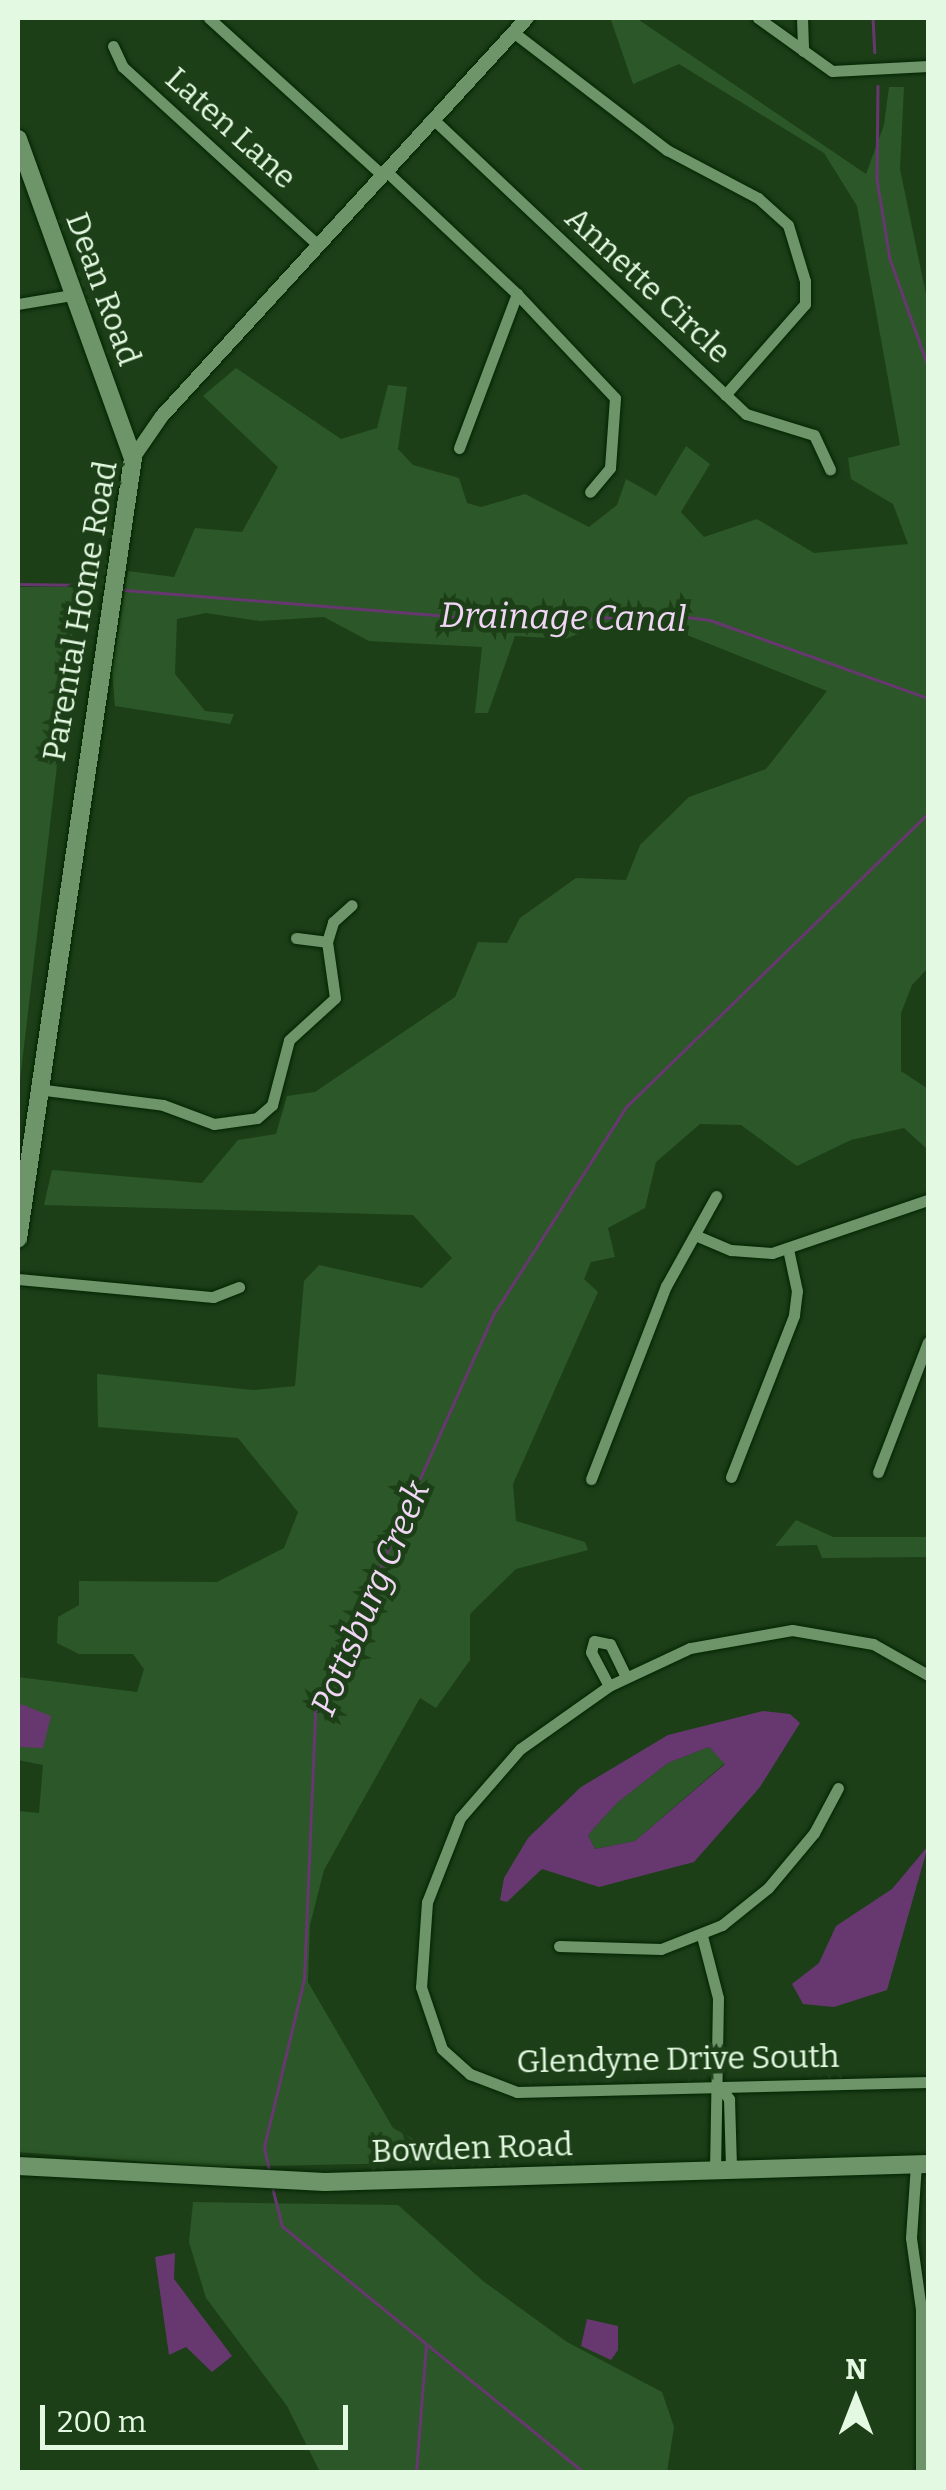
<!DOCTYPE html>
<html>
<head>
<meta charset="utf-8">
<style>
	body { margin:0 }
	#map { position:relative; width:946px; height:2490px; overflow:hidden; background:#1c3f18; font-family:Bitter,serif }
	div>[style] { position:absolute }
	.green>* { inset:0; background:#2c5728 }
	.water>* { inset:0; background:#67386f }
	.stream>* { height:2.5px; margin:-1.25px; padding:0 1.25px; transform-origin:1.25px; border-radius:1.25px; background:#67386f }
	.roads { filter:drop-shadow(0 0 2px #022501) drop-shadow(0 0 2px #022501) }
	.minor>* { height:11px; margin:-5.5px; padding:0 5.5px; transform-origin:5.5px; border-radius:5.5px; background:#6e9469 }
	.tertiary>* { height:14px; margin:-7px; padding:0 7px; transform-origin:7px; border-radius:7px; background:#6e9469 }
	.secondary>* { height:18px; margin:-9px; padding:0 9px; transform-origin:9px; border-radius:9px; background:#6e9469 }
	span { translate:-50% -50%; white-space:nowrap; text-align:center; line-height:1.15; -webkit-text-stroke:9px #1c3f18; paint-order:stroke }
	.street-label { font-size:32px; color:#e4f9e1 }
	.water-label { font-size:35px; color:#f2d6f6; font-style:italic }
	.frame { position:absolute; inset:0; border:20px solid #e4f9e1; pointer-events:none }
	.north { position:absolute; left:806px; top:2350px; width:100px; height:100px; -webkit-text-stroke:8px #1c3f18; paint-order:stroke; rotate:0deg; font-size:28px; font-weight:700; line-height:40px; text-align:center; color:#e4f9e1 }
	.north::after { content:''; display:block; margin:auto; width:35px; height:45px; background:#e4f9e1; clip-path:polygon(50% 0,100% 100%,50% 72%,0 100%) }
	.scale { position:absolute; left:40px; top:2405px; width:308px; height:45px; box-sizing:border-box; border:5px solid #e4f9e1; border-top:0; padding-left:12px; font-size:30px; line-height:35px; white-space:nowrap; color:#e4f9e1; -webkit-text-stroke:8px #1c3f18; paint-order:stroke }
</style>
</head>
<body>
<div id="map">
	<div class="green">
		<div style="clip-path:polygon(636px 18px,866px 174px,884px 125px,889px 87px,904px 87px,900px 169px,928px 304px,928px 968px,912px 985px,901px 1013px,901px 1071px,928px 1089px,928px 1150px,904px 1128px,851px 1140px,797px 1166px,741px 1125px,700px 1124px,656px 1162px,645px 1208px,608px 1228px,615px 1257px,591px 1262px,584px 1279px,598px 1292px,513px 1484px,516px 1521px,585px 1542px,588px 1550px,516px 1569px,470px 1614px,470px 1660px,436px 1708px,420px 1698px,324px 1870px,310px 1925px,308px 1982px,393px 2128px,455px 2162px,212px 2167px,18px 2152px,18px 1811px,39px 1813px,43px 1765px,18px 1760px,18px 1677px,137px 1692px,144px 1669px,133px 1654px,79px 1654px,57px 1643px,58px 1617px,79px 1605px,79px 1581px,217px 1582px,284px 1548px,298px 1512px,238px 1438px,98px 1427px,97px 1374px,253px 1390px,295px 1386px,304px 1281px,319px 1265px,422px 1288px,452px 1258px,413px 1215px,44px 1205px,52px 1170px,202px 1183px,238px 1140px,276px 1134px,287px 1096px,315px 1092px,455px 997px,478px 942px,507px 943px,520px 918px,576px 878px,626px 880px,640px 845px,689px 797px,766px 769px,827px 691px,677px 631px,594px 628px,565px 639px,515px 636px,488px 713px,475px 713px,482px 647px,369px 641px,324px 617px,260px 621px,206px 613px,177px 619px,175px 674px,205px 711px,234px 714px,230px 724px,115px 706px,112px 670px,128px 571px,174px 577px,195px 528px,242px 532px,278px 467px,203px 396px,236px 368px,341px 439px,377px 428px,388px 385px,407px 387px,398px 449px,413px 465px,459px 478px,467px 503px,481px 507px,525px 494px,589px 527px,617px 505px,626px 479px,656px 496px,686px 446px,710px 464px,681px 512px,704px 537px,757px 519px,814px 553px,908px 544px,893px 504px,851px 479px,848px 458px,900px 445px,857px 206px,824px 153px,679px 64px,633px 84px,611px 20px)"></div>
		<div style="clip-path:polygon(18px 587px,78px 587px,18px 1097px)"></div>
		<div style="clip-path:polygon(796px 1520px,833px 1537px,928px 1537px,928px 1557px,822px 1558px,817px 1545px,775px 1546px)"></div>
		<div style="clip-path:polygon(709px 1747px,725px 1763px,635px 1841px,595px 1849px,588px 1835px,617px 1803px,668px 1763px)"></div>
		<div style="clip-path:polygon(193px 2202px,398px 2205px,483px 2281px,567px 2342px,662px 2392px,674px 2427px,667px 2472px,320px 2472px,287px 2406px,206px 2298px,189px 2242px)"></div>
	</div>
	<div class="water">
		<div style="clip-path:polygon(18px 1703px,51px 1716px,43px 1748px,18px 1747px)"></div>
		<div style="clip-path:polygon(evenodd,763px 1711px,790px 1714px,800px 1723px,760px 1787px,694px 1862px,599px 1887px,542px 1869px,507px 1902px,500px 1900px,504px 1878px,528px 1838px,581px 1787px,668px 1735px,763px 1711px,709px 1747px,725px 1764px,635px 1841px,595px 1849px,588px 1835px,617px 1803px,668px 1763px,709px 1747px)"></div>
		<div style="clip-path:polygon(928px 1846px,887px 1990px,834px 2007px,803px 2004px,792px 1984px,819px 1963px,836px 1926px,892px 1889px)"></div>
		<div style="clip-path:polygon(175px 2253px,174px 2279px,232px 2356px,212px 2372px,186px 2347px,169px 2355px,155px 2257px)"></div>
		<div style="clip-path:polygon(587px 2319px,618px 2326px,618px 2350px,611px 2360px,581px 2346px)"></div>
	</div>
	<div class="stream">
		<div style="left:873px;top:18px;width:34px;rotate:87deg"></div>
		<div style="left:878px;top:86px;width:93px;rotate:90.6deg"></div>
		<div style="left:877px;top:179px;width:81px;rotate:80.8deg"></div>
		<div style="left:890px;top:259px;width:114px;rotate:70.4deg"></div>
		<div style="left:18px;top:584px;width:71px;rotate:0.8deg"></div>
		<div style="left:125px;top:590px;width:401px;rotate:4.6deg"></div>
		<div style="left:525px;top:622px;width:139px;rotate:-3.3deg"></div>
		<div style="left:664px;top:614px;width:46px;rotate:7.4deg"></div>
		<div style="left:710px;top:620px;width:232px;rotate:19.7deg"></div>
		<div style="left:269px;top:2171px;width:25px;rotate:-102deg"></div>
		<div style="left:264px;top:2147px;width:173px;rotate:-76.6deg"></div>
		<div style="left:304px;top:1979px;width:266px;rotate:-87.6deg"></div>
		<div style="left:315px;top:1713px;width:436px;rotate:-65.9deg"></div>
		<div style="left:493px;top:1315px;width:247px;rotate:-57.4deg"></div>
		<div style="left:626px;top:1107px;width:421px;rotate:-44.2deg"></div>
		<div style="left:273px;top:2189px;width:38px;rotate:76deg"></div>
		<div style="left:282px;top:2226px;width:390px;rotate:39.2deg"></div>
		<div style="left:416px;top:2472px;width:128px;rotate:-85.5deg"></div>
	</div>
	<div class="roads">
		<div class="minor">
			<div style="left:209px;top:18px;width:234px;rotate:42.2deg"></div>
			<div style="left:758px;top:18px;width:91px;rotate:35.6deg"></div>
			<div style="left:832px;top:71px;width:96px;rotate:-3deg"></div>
			<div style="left:802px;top:18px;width:33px;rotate:88deg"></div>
			<div style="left:513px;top:32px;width:194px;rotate:37.5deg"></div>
			<div style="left:667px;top:150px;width:103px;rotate:27.8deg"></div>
			<div style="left:758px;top:198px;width:40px;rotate:42deg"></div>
			<div style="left:788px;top:225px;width:59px;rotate:73.1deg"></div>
			<div style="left:805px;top:281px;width:23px;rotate:90deg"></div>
			<div style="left:805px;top:304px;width:121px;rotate:131.3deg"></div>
			<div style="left:113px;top:46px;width:23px;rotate:65deg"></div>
			<div style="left:123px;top:67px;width:264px;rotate:42.4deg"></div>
			<div style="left:433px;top:119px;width:430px;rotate:43.3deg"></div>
			<div style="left:746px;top:414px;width:71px;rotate:17.2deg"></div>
			<div style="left:814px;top:435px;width:38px;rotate:65deg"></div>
			<div style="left:386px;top:171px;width:180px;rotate:43.2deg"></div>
			<div style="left:517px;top:294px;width:143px;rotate:46.7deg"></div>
			<div style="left:615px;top:398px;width:70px;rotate:94.1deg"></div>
			<div style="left:610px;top:468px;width:31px;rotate:130deg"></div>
			<div style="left:18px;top:304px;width:55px;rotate:-9.5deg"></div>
			<div style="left:459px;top:448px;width:165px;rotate:-69.4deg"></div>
			<div style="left:296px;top:938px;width:31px;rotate:7deg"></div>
			<div style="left:37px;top:1089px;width:127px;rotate:7.2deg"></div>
			<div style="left:163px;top:1105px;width:54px;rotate:20.4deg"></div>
			<div style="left:214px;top:1124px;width:43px;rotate:-7.9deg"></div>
			<div style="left:257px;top:1118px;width:20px;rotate:-41deg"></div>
			<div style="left:272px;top:1105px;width:67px;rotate:-75.3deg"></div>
			<div style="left:289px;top:1040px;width:62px;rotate:-42.4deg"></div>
			<div style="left:335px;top:998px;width:57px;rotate:-98.1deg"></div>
			<div style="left:327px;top:942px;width:21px;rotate:-73deg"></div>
			<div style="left:333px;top:922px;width:25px;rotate:-42deg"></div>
			<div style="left:695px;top:1235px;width:39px;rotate:23deg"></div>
			<div style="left:731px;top:1250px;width:41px;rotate:4.2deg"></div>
			<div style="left:772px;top:1253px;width:165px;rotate:-18.8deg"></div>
			<div style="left:18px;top:1279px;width:196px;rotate:5.3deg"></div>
			<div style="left:213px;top:1297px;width:28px;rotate:-21deg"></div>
			<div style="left:878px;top:1472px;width:139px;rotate:-69deg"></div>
			<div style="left:731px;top:1477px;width:174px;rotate:-68.7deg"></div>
			<div style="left:794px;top:1315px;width:24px;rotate:-83deg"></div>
			<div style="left:797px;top:1291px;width:43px;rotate:-102.1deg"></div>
			<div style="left:591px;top:1479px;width:207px;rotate:-68.8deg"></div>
			<div style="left:666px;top:1286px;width:103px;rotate:-60.9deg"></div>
			<div style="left:928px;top:1675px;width:63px;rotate:-150.6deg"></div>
			<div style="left:873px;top:1644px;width:82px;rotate:-170.2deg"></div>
			<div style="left:792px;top:1630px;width:104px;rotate:170deg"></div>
			<div style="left:690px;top:1648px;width:89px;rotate:154.9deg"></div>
			<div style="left:609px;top:1686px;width:109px;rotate:144.7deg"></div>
			<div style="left:520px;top:1749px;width:91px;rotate:131deg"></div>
			<div style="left:460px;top:1818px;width:90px;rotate:111.4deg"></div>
			<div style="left:427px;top:1902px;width:85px;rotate:94deg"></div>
			<div style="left:421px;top:1987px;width:65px;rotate:71.3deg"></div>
			<div style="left:442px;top:2049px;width:38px;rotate:42deg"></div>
			<div style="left:470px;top:2074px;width:50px;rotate:21deg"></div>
			<div style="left:517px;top:2092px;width:411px;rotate:-1.4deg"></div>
			<div style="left:609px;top:1686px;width:38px;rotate:-118deg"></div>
			<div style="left:591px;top:1652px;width:11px;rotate:-75deg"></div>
			<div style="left:594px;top:1641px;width:16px;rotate:11deg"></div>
			<div style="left:610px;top:1644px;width:37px;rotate:64deg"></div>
			<div style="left:702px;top:1936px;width:64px;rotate:75.5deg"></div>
			<div style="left:718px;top:1998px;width:171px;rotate:91deg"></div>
			<div style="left:559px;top:1946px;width:102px;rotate:1.7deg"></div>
			<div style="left:661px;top:1949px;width:66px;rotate:-21.5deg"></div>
			<div style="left:722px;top:1925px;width:59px;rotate:-38.8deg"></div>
			<div style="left:768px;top:1888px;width:72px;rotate:-50.1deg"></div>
			<div style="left:814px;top:1833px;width:51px;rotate:-61.9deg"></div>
			<div style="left:721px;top:2088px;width:14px;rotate:54deg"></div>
			<div style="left:729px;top:2099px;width:69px;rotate:88.3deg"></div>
			<div style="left:916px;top:2164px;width:74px;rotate:93.9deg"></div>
			<div style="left:911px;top:2238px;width:72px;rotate:82deg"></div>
			<div style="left:921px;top:2309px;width:163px;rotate:90deg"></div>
		</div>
		<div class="tertiary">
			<div style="left:133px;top:458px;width:51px;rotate:-55.4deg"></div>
			<div style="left:162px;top:416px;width:540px;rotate:-47.48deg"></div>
		</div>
		<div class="secondary">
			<div style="left:18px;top:139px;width:339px;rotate:70.2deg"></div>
			<div style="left:133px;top:458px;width:789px;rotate:98.38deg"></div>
			<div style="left:18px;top:2166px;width:307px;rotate:3deg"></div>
			<div style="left:325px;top:2182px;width:603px;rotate:-1.71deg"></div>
		</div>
	</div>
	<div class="street-label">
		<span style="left:231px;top:128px;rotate:42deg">Laten Lane</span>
		<span style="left:648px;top:285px;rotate:43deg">Annette Circle</span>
		<span style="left:103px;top:289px;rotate:70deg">Dean Road</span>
		<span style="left:80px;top:611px;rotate:-80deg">Parental Home Road</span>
		<span style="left:678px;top:2059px;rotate:-1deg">Glendyne Drive South</span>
		<span style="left:472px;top:2148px;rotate:-2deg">Bowden Road</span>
	</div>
	<div class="water-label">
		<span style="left:563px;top:617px;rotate:1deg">Drainage Canal</span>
		<span style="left:370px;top:1598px;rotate:-67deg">Pottsburg Creek</span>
	</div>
	<div class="frame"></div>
	<div class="north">N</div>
	<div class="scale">200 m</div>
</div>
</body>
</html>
